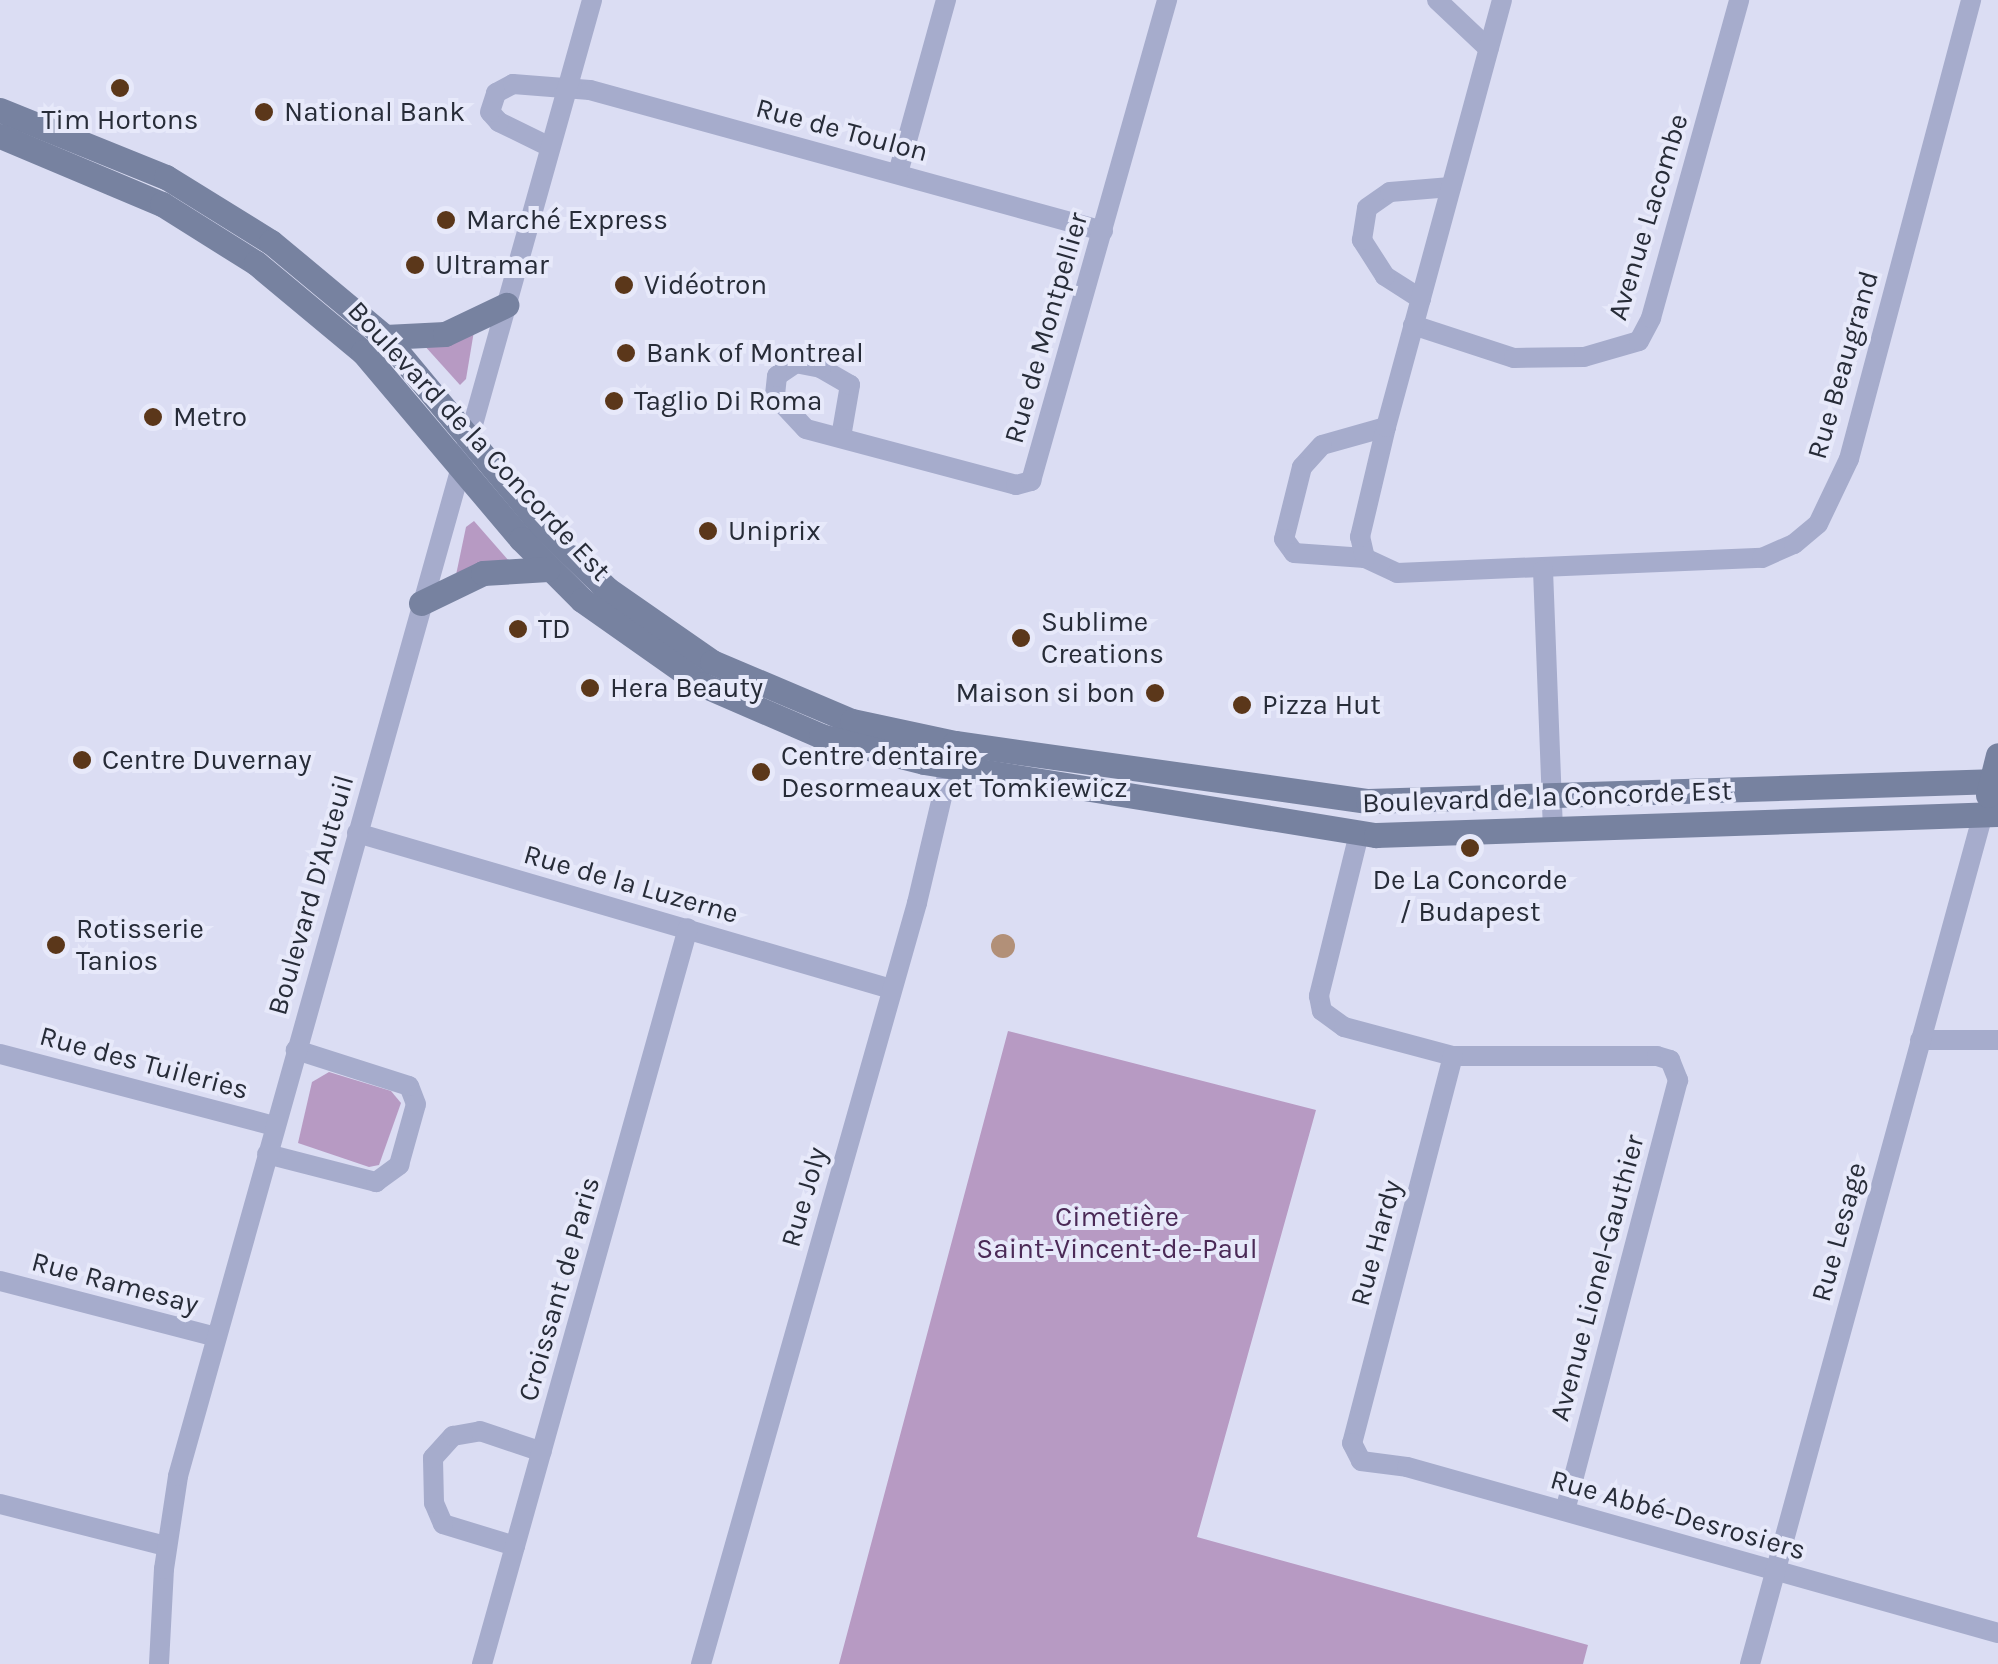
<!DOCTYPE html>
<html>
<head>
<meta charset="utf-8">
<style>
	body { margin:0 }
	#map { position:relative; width:1998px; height:1664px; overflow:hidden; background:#dbddf3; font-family:Karla,sans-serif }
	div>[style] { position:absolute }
	.green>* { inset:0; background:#b79ac3 }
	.water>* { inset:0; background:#b29078 }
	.round { border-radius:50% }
	.street>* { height:20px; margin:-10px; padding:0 10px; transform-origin:10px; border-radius:10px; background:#a6accc }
	.secondary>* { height:25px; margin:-12.5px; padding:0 12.5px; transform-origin:12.5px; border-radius:12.5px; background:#7782a0 }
	.dots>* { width:28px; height:28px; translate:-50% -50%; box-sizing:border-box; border:5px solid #e7e9fa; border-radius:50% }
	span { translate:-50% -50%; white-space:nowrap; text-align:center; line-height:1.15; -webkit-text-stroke:8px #e7e9fa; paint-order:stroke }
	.poi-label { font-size:28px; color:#272c38 }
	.left { translate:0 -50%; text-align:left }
	.right { translate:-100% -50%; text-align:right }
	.street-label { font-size:28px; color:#272c38 }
	.park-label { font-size:28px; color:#4b2a57 }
</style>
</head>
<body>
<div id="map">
	<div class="green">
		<div style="clip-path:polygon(474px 331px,466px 379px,460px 385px,423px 344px)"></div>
		<div style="clip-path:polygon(474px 521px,509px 561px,456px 575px,466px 527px)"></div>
		<div style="clip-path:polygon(1008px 1031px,1316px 1110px,1197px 1537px,1588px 1645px,1583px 1664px,839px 1664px)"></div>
		<div style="clip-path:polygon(329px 1072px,391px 1091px,401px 1103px,379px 1165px,369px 1167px,298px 1143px,312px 1082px)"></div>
	</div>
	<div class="water">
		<div class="round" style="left:991px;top:934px;width:24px;height:24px"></div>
	</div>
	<div class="street">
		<div style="left:1437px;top:0;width:71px;rotate:43.3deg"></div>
		<div style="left:550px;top:147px;width:57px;rotate:-153.9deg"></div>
		<div style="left:499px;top:122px;width:13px;rotate:-132deg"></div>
		<div style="left:490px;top:112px;width:20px;rotate:-72deg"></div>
		<div style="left:496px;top:93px;width:19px;rotate:-28deg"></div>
		<div style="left:513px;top:84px;width:77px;rotate:4.5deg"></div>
		<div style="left:590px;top:90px;width:532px;rotate:15.37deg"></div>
		<div style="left:898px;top:173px;width:180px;rotate:-74.5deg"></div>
		<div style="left:1421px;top:299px;width:43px;rotate:-147.4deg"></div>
		<div style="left:1385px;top:276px;width:43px;rotate:-122.6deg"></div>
		<div style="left:1362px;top:240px;width:32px;rotate:-81deg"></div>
		<div style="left:1367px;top:208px;width:28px;rotate:-35deg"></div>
		<div style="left:1390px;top:192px;width:61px;rotate:-4.7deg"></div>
		<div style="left:1413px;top:325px;width:106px;rotate:18.1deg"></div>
		<div style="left:1514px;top:358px;width:70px;rotate:-0.8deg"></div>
		<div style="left:1584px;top:357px;width:57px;rotate:-16.2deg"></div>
		<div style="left:1639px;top:341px;width:26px;rotate:-62deg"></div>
		<div style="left:1651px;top:318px;width:330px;rotate:-74.5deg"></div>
		<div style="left:1386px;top:427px;width:66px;rotate:164.3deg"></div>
		<div style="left:1322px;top:445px;width:30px;rotate:132deg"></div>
		<div style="left:1302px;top:467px;width:74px;rotate:104deg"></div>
		<div style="left:1284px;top:539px;width:17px;rotate:54deg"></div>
		<div style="left:1294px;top:553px;width:71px;rotate:4deg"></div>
		<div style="left:1365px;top:558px;width:35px;rotate:25deg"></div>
		<div style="left:1397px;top:573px;width:365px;rotate:-2.4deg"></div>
		<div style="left:1762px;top:558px;width:35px;rotate:-24deg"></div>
		<div style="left:1794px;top:544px;width:31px;rotate:-40deg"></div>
		<div style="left:1818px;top:524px;width:72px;rotate:-64.5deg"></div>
		<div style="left:1849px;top:459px;width:475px;rotate:-75.1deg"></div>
		<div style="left:841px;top:437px;width:53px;rotate:-80.2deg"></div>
		<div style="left:850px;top:385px;width:34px;rotate:-150deg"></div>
		<div style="left:821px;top:368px;width:25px;rotate:-169deg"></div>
		<div style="left:796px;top:363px;width:23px;rotate:146deg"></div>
		<div style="left:777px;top:376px;width:20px;rotate:96deg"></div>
		<div style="left:775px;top:396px;width:45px;rotate:46.8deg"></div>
		<div style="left:806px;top:429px;width:217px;rotate:14.9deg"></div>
		<div style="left:1016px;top:485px;width:16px;rotate:-15deg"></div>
		<div style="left:1031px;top:481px;width:500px;rotate:-74.2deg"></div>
		<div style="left:1365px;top:558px;width:22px;rotate:-103deg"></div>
		<div style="left:1360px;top:537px;width:113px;rotate:-76.7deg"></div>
		<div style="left:1386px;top:427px;width:442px;rotate:-74.8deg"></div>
		<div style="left:1543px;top:570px;width:258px;rotate:87.8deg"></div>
		<div style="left:357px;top:833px;width:556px;rotate:16.28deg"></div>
		<div style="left:1359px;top:834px;width:167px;rotate:103.9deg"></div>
		<div style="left:1319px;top:996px;width:15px;rotate:79deg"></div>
		<div style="left:1322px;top:1011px;width:27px;rotate:36deg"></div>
		<div style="left:1344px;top:1027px;width:113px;rotate:14.9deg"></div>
		<div style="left:1453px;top:1056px;width:204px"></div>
		<div style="left:1657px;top:1056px;width:14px;rotate:17deg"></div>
		<div style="left:1670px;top:1060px;width:22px;rotate:68deg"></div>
		<div style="left:1678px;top:1080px;width:445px;rotate:104.7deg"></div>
		<div style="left:1920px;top:1040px;width:78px"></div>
		<div style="left:0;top:1054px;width:283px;rotate:14.7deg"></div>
		<div style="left:1453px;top:1056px;width:400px;rotate:104.6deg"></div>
		<div style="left:1352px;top:1443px;width:20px;rotate:63deg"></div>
		<div style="left:1361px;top:1461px;width:46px;rotate:7.4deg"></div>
		<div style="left:1407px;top:1467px;width:614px;rotate:15.69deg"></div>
		<div style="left:267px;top:1154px;width:113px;rotate:14.4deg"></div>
		<div style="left:376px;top:1182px;width:29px;rotate:-36deg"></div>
		<div style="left:399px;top:1165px;width:63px;rotate:-74.4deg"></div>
		<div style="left:416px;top:1104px;width:19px;rotate:-111deg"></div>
		<div style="left:409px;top:1086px;width:119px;rotate:-162.3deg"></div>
		<div style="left:0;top:1281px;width:223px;rotate:14.5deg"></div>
		<div style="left:0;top:1504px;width:171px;rotate:14.2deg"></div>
		<div style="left:515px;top:1546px;width:75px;rotate:-163deg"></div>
		<div style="left:443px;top:1524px;width:23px;rotate:-113deg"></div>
		<div style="left:434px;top:1503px;width:45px;rotate:-91.3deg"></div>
		<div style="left:433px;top:1458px;width:30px;rotate:-48deg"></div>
		<div style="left:453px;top:1436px;width:27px;rotate:-10deg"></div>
		<div style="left:480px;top:1431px;width:65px;rotate:18.7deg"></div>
		<div style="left:159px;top:1664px;width:95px;rotate:-87deg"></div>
		<div style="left:164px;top:1569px;width:94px;rotate:-81.4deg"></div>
		<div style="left:178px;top:1476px;width:1533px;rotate:-74.33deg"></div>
		<div style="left:482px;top:1664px;width:764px;rotate:-74.36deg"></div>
		<div style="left:701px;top:1664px;width:791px;rotate:-74.15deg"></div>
		<div style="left:917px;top:903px;width:152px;rotate:-76.7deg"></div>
		<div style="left:1750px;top:1664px;width:881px;rotate:-74.67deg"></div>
	</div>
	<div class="secondary">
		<div style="left:0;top:110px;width:179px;rotate:22deg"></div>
		<div style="left:166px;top:177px;width:123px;rotate:31.8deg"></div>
		<div style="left:271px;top:242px;width:148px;rotate:39.8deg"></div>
		<div style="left:385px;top:337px;width:246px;rotate:50.3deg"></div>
		<div style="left:542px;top:526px;width:91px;rotate:44.1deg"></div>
		<div style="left:607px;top:589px;width:128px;rotate:34.8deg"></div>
		<div style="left:712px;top:662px;width:152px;rotate:22.9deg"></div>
		<div style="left:852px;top:721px;width:105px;rotate:12.1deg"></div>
		<div style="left:955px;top:743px;width:417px;rotate:8deg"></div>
		<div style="left:1368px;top:801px;width:630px;rotate:-1.82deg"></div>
		<div style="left:0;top:136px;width:176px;rotate:22.8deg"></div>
		<div style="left:162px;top:204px;width:111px;rotate:32.1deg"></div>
		<div style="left:256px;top:263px;width:139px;rotate:39.8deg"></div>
		<div style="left:363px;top:352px;width:245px;rotate:49.8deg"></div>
		<div style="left:521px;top:539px;width:86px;rotate:45deg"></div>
		<div style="left:582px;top:600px;width:146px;rotate:35.2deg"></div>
		<div style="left:701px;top:684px;width:131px;rotate:23.4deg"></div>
		<div style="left:821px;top:736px;width:106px;rotate:14.2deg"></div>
		<div style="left:924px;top:762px;width:458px;rotate:9.2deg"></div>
		<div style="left:1376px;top:835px;width:622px;rotate:-1.93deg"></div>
		<div style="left:385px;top:337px;width:60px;rotate:-2.9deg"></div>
		<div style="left:445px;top:334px;width:68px;rotate:-25.4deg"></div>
		<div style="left:421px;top:603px;width:69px;rotate:-25.8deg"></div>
		<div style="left:483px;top:573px;width:65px;rotate:-3.5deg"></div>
		<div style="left:1988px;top:795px;width:41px;rotate:-76deg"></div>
	</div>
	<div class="dots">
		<div style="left:120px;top:88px;background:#5b371a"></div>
		<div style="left:264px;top:112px;background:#5b371a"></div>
		<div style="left:446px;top:220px;background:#5b371a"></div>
		<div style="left:415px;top:265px;background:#5b371a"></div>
		<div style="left:624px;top:285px;background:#5b371a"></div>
		<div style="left:626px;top:353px;background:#5b371a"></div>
		<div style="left:614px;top:401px;background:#5b371a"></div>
		<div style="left:153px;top:417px;background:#5b371a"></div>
		<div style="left:708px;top:531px;background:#5b371a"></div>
		<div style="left:518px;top:629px;background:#5b371a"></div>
		<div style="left:1021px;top:638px;background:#5b371a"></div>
		<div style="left:590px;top:688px;background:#5b371a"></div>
		<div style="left:1155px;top:693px;background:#5b371a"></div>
		<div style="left:1242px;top:705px;background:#5b371a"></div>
		<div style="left:82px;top:760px;background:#5b371a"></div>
		<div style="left:761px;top:772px;background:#5b371a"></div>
		<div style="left:1470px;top:848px;background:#5b371a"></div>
		<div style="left:56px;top:945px;background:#5b371a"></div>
	</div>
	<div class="poi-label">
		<span class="left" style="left:284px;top:112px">National Bank</span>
		<span style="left:120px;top:120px">Tim Hortons</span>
		<span class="left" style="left:466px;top:220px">Marché Express</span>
		<span class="left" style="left:435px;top:265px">Ultramar</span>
		<span class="left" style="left:644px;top:285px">Vidéotron</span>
		<span class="left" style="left:646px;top:353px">Bank of Montreal</span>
		<span class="left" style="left:634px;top:401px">Taglio Di Roma</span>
		<span class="left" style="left:173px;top:417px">Metro</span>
		<span class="left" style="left:728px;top:531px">Uniprix</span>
		<span class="left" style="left:1041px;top:638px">Sublime<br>Creations</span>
		<span class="left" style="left:538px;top:629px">TD</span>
		<span class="left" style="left:610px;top:688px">Hera Beauty</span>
		<span class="right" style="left:1135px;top:693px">Maison si bon</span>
		<span class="left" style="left:1262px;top:705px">Pizza Hut</span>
		<span class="left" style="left:781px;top:772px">Centre dentaire<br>Desormeaux et Tomkiewicz</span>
		<span class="left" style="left:102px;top:760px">Centre Duvernay</span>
		<span style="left:1470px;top:896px">De La Concorde<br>/ Budapest</span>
		<span class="left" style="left:76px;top:945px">Rotisserie<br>Tanios</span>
	</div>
	<div class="street-label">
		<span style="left:842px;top:130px;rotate:15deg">Rue de Toulon</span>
		<span style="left:1648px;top:217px;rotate:-73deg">Avenue Lacombe</span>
		<span style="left:1046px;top:328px;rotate:-74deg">Rue de Montpellier</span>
		<span style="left:1843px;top:365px;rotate:-74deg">Rue Beaugrand</span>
		<span style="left:479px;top:441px;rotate:47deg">Boulevard de la Concorde Est</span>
		<span style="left:1547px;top:797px;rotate:-2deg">Boulevard de la Concorde Est</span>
		<span style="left:631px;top:884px;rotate:16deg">Rue de la Luzerne</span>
		<span style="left:311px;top:895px;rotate:-74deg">Boulevard D'Auteuil</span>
		<span style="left:144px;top:1063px;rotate:15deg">Rue des Tuileries</span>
		<span style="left:804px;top:1197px;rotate:-74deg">Rue Joly</span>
		<span style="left:1839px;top:1232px;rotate:-75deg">Rue Lesage</span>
		<span style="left:1376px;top:1243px;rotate:-75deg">Rue Hardy</span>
		<span style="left:1597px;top:1278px;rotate:-75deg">Avenue Lionel-Gauthier</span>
		<span style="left:115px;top:1283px;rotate:15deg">Rue Ramesay</span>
		<span style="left:559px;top:1289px;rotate:-74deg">Croissant de Paris</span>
		<span style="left:1678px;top:1515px;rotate:16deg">Rue Abbé-Desrosiers</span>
	</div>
	<div class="park-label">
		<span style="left:1117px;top:1233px">Cimetière<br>Saint-Vincent-de-Paul</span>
	</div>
</div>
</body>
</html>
